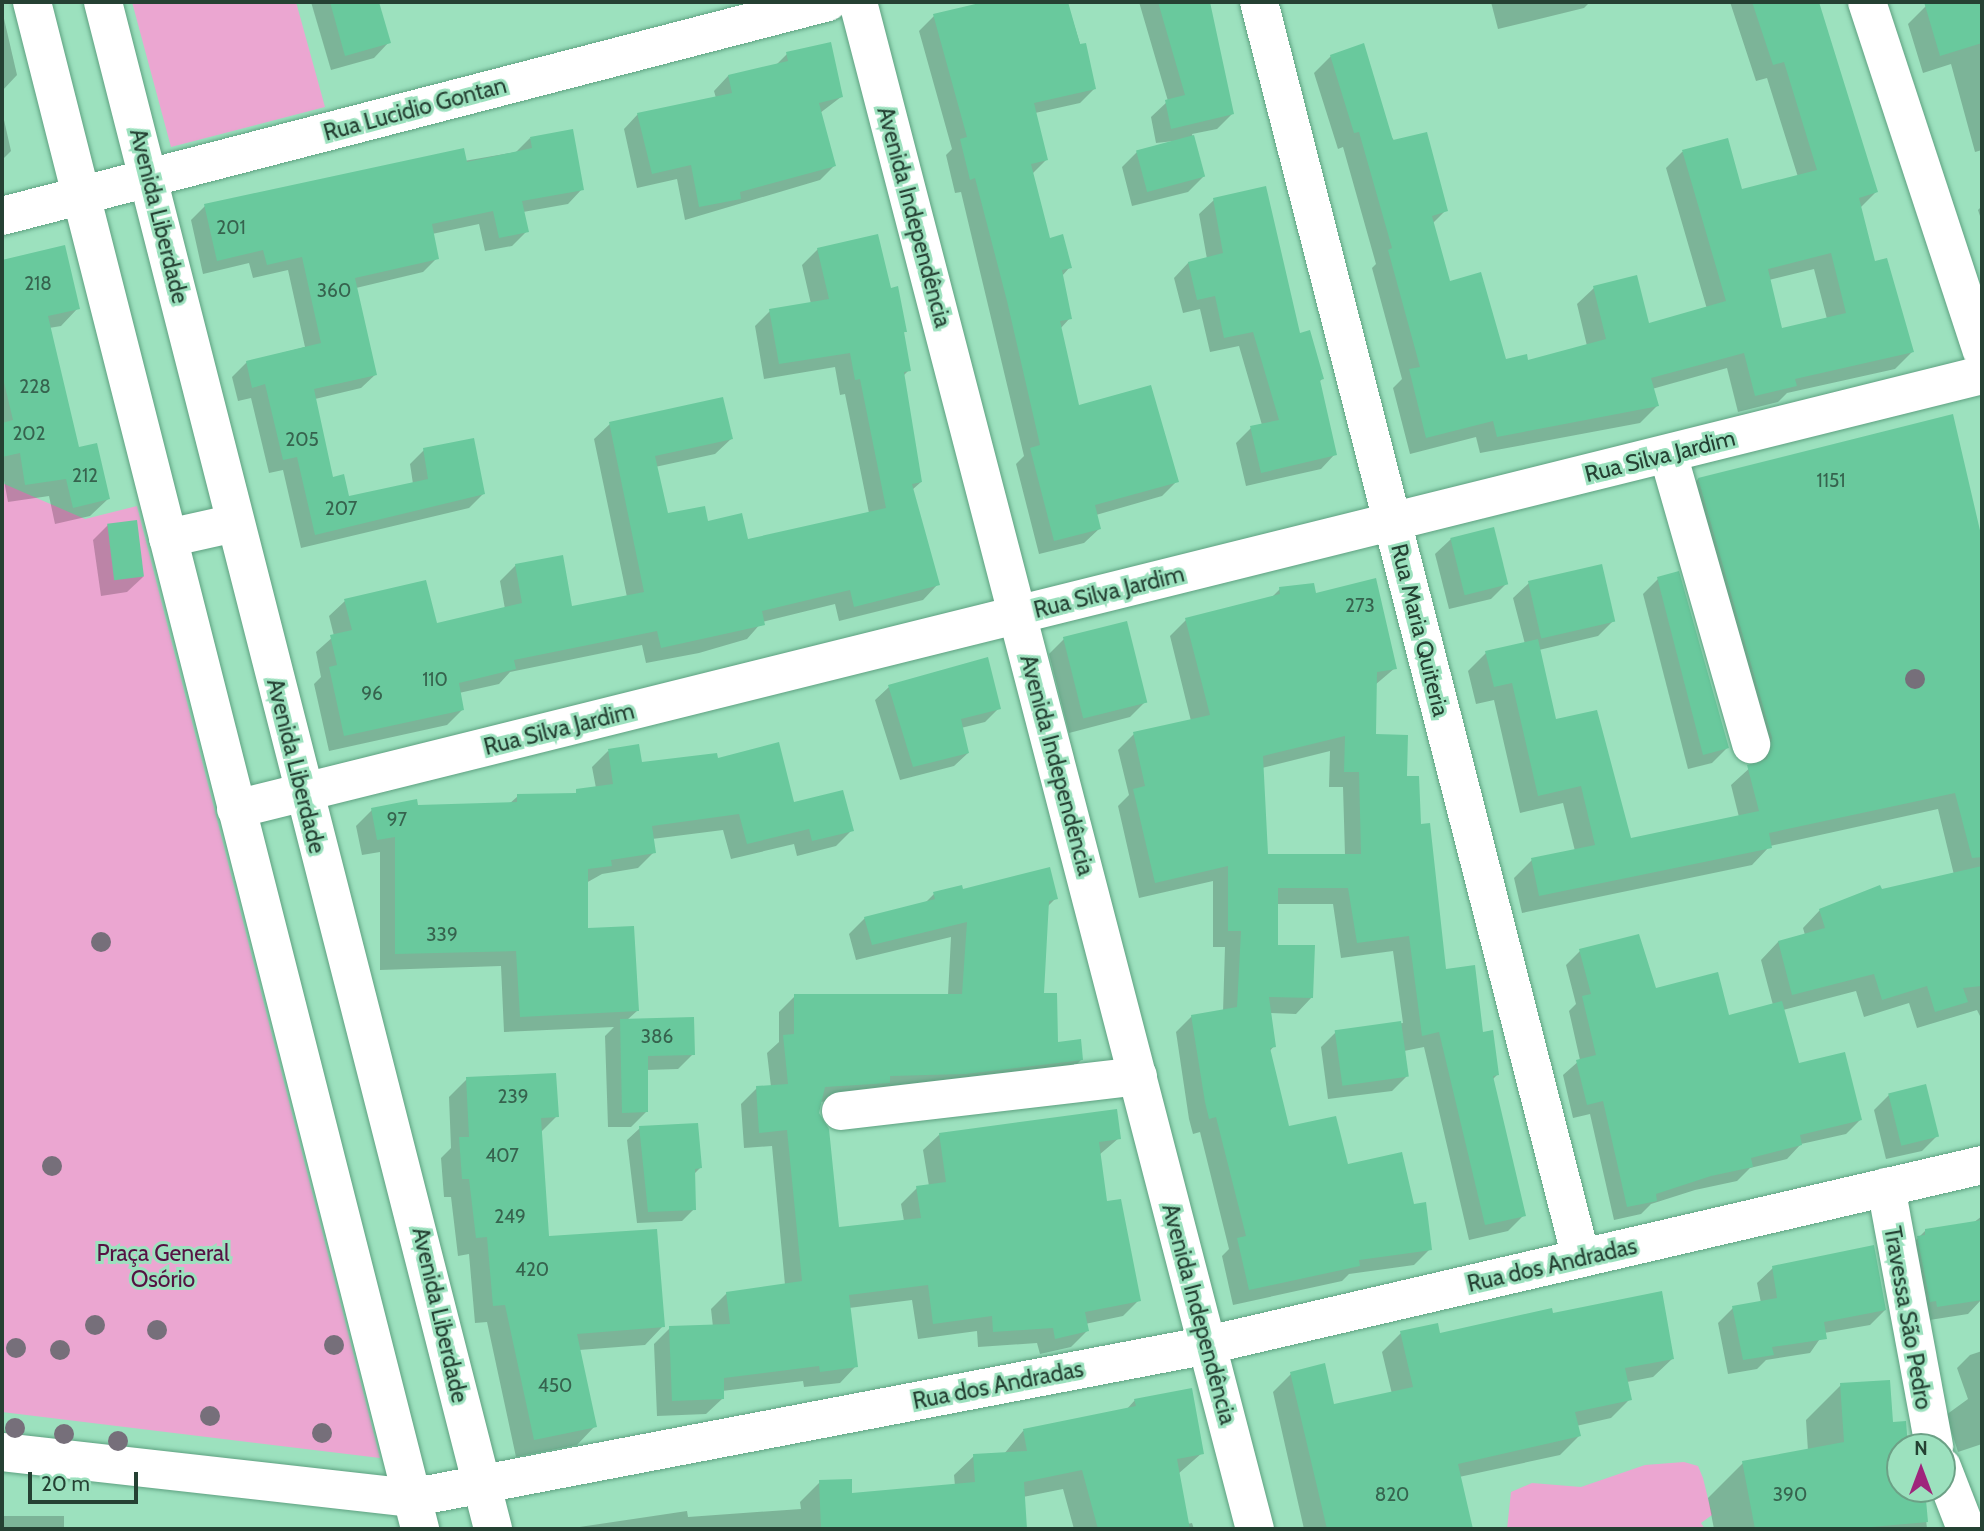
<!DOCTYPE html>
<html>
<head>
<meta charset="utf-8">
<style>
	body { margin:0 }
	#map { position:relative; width:1984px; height:1531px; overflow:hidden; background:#9ce1be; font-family:Cabin,sans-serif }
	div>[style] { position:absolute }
	.green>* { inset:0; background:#eba6d1 }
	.shadow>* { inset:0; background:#0003 }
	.building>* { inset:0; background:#69c99d; transform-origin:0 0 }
	.roads { filter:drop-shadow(0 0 2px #5ea181) drop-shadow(0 0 2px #5ea181) }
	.minor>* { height:38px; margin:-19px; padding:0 19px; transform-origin:19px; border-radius:19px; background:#fff }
	.major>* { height:38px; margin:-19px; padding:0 19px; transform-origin:19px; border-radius:19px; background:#fff }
	.trees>* { width:20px; height:20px; margin:-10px; border-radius:50%; background:#766f7a }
	span { translate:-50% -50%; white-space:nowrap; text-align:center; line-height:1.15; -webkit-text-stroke:6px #9ce1be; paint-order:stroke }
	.number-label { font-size:19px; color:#36634e }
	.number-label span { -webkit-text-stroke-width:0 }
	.street-label { font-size:23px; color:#254133 }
	.park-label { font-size:23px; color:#561142 }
	.frame { position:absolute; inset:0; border:4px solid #254133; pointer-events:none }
	.north { position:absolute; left:1886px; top:1433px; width:70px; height:70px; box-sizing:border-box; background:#9ce1be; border:2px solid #6ca186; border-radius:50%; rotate:0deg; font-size:19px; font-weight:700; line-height:28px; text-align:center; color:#254133 }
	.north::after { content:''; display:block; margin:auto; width:24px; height:32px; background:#9f257c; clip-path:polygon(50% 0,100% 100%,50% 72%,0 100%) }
	.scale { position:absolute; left:28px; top:1472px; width:110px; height:32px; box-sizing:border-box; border:4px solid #254133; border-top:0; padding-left:9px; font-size:21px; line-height:24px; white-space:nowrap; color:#254133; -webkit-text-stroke:5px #9ce1be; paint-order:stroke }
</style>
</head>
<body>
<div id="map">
	<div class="green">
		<div style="clip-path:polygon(132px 2px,296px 2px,325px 107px,171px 147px)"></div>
		<div style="clip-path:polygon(2px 483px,85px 519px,137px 506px,380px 1458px,2px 1412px)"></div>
		<div style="clip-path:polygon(1684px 1462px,1698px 1466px,1703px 1478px,1712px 1515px,1701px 1523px,1705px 1529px,1507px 1529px,1511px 1492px,1532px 1483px,1581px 1487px,1645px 1465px)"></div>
	</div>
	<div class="shadow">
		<div style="clip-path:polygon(311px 2px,377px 2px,389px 42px,374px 58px,331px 70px)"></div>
		<div style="clip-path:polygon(999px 2px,1067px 2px,1094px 89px,1080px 103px,1035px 113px,1046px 160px,1032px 174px,1048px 240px,1070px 267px,1062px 276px,1070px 318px,1060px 329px,1078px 408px,1177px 481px,1162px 496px,1096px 515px,1099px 529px,1084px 543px,1039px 554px,1016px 464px,1024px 456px,961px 192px,955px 193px,946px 155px,952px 149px,919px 31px,934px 16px)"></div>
		<div style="clip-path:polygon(1139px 2px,1208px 2px,1232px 114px,1217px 129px,1192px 134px,1203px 177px,1188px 192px,1132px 206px,1122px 167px,1137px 152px,1183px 140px,1156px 143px,1151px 117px,1168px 101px)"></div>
		<div style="clip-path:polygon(1491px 2px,1590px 2px,1584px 8px,1498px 29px)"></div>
		<div style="clip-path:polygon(evenodd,1730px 2px,1816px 2px,1876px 192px,1860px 208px,1874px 263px,1912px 352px,1895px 369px,1787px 393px,1778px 402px,1738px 412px,1727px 368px,1652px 389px,1657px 406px,1640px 423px,1480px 453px,1476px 437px,1410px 454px,1393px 388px,1402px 379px,1372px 268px,1376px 264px,1343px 147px,1338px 149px,1314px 73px,1331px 56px,1446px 210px,1432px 224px,1449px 283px,1505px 361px,1527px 362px,1587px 346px,1577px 304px,1594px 288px,1648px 326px,1707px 309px,1666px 168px,1682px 152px,1727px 140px,1741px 192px,1798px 177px,1767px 78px,1756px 81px,1730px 2px,1814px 269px,1827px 319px,1781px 330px,1769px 280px,1814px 269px)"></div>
		<div style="clip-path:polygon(1939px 2px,1982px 2px,1982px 150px,1975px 152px,1951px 64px,1923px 73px,1908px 24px,1926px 6px)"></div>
		<div style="clip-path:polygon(2px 10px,17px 75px,2px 91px)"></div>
		<div style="clip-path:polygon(787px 54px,841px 97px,820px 113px,834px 166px,820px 180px,685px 220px,677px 179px,637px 188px,624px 129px,638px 114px,716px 98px,714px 91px,728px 76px,775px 66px)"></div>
		<div style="clip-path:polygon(2px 111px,11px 151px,2px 160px)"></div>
		<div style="clip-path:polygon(530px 138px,582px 189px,568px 204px,523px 212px,527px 231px,512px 246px,485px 251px,479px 224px,432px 234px,437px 258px,423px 272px,356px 288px,376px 374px,361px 388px,315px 399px,332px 479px,347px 498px,413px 484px,410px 464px,424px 450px,483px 494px,469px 508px,301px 548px,283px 470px,269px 473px,251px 398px,238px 401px,232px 377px,247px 362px,305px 347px,288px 270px,253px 278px,249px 263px,203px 274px,191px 220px,205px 206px,516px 152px)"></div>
		<div style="clip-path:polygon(1214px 200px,1322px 379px,1319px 382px,1335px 454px,1321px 469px,1246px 486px,1236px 443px,1251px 428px,1262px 425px,1239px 346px,1210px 352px,1200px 309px,1183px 313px,1174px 278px,1188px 263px,1207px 259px,1199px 214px)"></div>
		<div style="clip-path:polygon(1982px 206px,1982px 222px,1978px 210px)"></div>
		<div style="clip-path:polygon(64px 247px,78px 308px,61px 326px,49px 328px,78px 450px,108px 499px,90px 516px,55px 524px,49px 496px,8px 502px,2px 470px,2px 263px)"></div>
		<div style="clip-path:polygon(818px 249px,889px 290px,906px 331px,902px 334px,909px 370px,903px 376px,921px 482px,912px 490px,938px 584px,923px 600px,839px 621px,835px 604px,762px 622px,747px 639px,699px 653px,646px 663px,642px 645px,510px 672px,499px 684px,459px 693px,462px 710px,447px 725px,329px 751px,314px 684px,321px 677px,316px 652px,334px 636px,329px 616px,345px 601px,435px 626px,505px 609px,500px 581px,516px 565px,571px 608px,627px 597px,594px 439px,610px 424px,731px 439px,715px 454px,655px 467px,666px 515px,707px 523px,746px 542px,869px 513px,845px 394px,840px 395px,835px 367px,764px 379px,755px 326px,770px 311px,811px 304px,802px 265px)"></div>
		<div style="clip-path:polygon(1951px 416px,1982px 546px,1982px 1020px,1977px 1010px,1917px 1028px,1909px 1003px,1864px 1017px,1856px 991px,1783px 1010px,1798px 1065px,1860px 1120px,1846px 1134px,1801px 1144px,1787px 1159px,1750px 1168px,1737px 1181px,1695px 1190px,1651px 1204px,1641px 1214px,1614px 1220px,1590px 1114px,1573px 1118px,1563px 1075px,1580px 1060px,1569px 1011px,1576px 1004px,1566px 965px,1580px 951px,1655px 990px,1728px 1017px,1773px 1005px,1761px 960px,1778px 942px,1805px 935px,1803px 928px,1820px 910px,1954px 875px,1938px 809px,1770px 846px,1752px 865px,1522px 913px,1514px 878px,1532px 860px,1575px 851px,1563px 803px,1520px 813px,1494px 700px,1476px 704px,1468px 671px,1486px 653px,1525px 644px,1513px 598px,1529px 583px,1613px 621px,1598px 636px,1539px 650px,1555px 721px,1630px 840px,1739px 817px,1731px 785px,1753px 765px,1755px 757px,1681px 497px,1698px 479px)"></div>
		<div style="clip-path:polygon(108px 525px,143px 577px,127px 592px,101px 596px,93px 540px)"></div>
		<div style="clip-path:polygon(1451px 539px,1506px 584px,1491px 599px,1449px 609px,1435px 554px)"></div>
		<div style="clip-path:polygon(1658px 579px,1727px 748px,1712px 763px,1688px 769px,1643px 594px)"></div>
		<div style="clip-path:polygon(evenodd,1280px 589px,1315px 596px,1395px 668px,1375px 685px,1375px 735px,1405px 778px,1419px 826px,1444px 970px,1482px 1034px,1497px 1075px,1492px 1080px,1524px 1215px,1508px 1231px,1469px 1240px,1424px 1047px,1404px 1051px,1407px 1076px,1392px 1091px,1328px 1099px,1321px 1047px,1336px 1032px,1403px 1023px,1393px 951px,1341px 958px,1333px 904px,1277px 904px,1277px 946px,1312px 997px,1296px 1014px,1270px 1013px,1274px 1046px,1269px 1052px,1288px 1128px,1413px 1206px,1430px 1249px,1414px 1265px,1349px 1274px,1342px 1281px,1233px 1305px,1222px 1256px,1229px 1249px,1200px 1132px,1193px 1134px,1189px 1119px,1176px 1032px,1192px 1016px,1223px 1012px,1225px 947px,1213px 947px,1213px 881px,1139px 898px,1118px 806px,1129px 795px,1118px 750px,1134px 734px,1191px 721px,1170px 636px,1186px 620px,1271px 598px,1280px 589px,1330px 751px,1329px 787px,1343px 787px,1345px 855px,1266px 855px,1262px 768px,1330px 751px)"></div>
		<div style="clip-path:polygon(1064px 639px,1145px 702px,1130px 717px,1069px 733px,1049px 654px)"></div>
		<div style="clip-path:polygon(889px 687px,999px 708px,985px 722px,961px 728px,968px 753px,954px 766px,900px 780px,875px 700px)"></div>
		<div style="clip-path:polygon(608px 751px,640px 764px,717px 760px,793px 804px,852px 830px,836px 846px,797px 856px,794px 844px,731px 859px,723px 830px,652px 839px,654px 852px,638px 868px,602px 874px,586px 883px,586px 930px,637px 1011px,627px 1020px,693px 1054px,678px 1069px,646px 1070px,646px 1112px,631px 1127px,608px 1127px,605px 1036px,614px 1027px,504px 1032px,501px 966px,380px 970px,380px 852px,362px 855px,356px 826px,372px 810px,509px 804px,518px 796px,572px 794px,596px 788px,592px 767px)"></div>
		<div style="clip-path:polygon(962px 891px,1056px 898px,1047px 907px,1042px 995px,1056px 1043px,1081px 1060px,1065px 1076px,820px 1102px,817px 1113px,837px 1229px,904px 1221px,901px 1204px,917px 1188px,929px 1186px,923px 1150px,940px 1134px,1119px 1138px,1099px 1155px,1106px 1203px,1139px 1300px,1123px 1316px,1085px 1324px,1087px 1331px,1071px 1347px,1040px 1354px,1037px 1343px,978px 1347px,977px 1331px,918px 1339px,912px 1300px,849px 1308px,856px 1366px,840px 1383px,804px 1387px,803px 1381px,722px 1391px,723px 1398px,706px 1414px,657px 1416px,654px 1344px,670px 1328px,713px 1327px,711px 1309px,727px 1293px,785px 1285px,772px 1146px,744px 1148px,741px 1104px,757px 1088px,771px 1087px,767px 1053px,779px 1042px,779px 1012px,795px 996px,948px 995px,951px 937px,856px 960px,849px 934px,865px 918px,925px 903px,934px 894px)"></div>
		<div style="clip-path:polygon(467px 1079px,557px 1116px,540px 1133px,547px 1238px,663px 1326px,645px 1345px,579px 1350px,595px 1426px,577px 1445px,516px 1457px,487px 1322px,475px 1323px,469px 1254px,458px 1256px,451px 1197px,444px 1197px,441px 1158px,451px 1148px,449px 1097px)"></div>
		<div style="clip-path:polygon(1889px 1095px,1937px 1136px,1922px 1151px,1886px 1159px,1874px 1110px)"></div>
		<div style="clip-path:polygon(640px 1128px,700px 1168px,694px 1174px,694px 1209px,682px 1221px,637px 1223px,627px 1140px)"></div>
		<div style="clip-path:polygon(1982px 1216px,1982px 1299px,1968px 1314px,1923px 1321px,1903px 1253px,1925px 1231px,1973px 1223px)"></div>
		<div style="clip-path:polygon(1773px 1268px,1885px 1310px,1870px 1325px,1824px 1333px,1810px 1353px,1766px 1360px,1757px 1369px,1728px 1374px,1718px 1323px,1733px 1308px,1761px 1303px,1757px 1283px)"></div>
		<div style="clip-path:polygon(1551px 1315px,1672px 1359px,1653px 1377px,1627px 1382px,1630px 1399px,1611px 1418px,1576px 1426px,1579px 1436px,1560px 1455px,1459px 1477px,1471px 1529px,1304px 1529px,1273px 1392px,1291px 1374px,1333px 1406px,1392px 1394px,1382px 1352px,1401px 1333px,1439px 1335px)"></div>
		<div style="clip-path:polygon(1982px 1351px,1982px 1444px,1958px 1452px,1946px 1415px,1968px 1399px,1957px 1368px,1970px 1355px)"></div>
		<div style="clip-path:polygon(1841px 1385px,1892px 1424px,1907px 1447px,1900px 1447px,1900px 1489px,1923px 1489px,1927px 1529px,1937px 1529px,1714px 1529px,1708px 1498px,1743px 1463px,1808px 1451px,1806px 1420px)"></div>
		<div style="clip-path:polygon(1135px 1400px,1202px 1453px,1178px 1474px,1187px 1524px,1192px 1523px,1194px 1529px,1074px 1529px,1063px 1489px,1023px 1497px,1025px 1529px,566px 1529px,687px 1511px,688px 1517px,801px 1509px,800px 1502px,820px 1482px,851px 1495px,955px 1486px,954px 1475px,974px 1456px,1004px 1454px,1023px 1431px,1126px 1410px)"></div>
		<div style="clip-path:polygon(2px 1516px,64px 1516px,64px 1528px,127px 1529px,2px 1529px)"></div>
	</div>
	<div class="building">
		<div style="clip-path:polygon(330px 2px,379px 2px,391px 43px,345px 56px)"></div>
		<div style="clip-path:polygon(984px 2px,1068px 2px,1080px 44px,1086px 43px,1096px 89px,1034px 103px,1048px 160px,1031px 164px,1050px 238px,1063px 234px,1072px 268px,1062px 270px,1072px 319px,1060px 321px,1079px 405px,1151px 385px,1179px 482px,1095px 505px,1101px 529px,1054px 541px,1030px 448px,1040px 445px,1007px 301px,975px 178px,970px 180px,960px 139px,967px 137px,933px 14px)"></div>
		<div style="clip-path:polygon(1158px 2px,1210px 2px,1234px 114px,1171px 129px,1165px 100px,1185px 95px)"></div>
		<div style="clip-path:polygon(evenodd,1752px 2px,1819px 2px,1878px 192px,1859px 198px,1875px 261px,1887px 258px,1914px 352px,1795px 379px,1797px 386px,1755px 396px,1744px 353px,1651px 378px,1659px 406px,1497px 437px,1493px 421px,1426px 438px,1409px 369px,1420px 367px,1388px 250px,1392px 248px,1359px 132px,1354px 133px,1330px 55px,1364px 43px,1393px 140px,1427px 132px,1448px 211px,1432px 216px,1450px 281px,1481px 272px,1506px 359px,1527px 354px,1528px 360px,1606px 339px,1593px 286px,1637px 275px,1649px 323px,1726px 301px,1682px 150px,1728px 138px,1742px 189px,1817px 170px,1784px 62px,1773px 65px,1752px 2px,1831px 253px,1846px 313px,1782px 328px,1768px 269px,1831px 253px)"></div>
		<div style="clip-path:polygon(1924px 2px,1982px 2px,1982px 43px,1940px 56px)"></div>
		<div style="clip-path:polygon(831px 42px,843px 97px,819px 103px,836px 166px,740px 192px,741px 199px,699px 207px,691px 165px,652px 174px,637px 113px,732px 93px,728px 75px,788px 61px,786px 52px)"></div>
		<div style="clip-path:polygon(573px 129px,584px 190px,522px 201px,529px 232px,499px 238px,493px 211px,432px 224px,439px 259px,355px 278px,377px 375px,314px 389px,333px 477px,344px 474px,349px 496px,428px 479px,423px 448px,474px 438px,485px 494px,315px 535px,297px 457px,283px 460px,265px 384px,252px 388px,246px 361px,321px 343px,302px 257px,267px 265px,263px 250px,217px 261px,204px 204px,464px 148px,467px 162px,532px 148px,530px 137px)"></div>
		<div style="left:1194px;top:135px;width:43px;height:60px;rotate:75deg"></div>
		<div style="clip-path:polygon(1266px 186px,1300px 333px,1310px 330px,1324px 379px,1320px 380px,1337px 455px,1261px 473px,1250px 426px,1279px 420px,1253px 332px,1224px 338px,1215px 296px,1197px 300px,1188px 262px,1223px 253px,1213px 198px)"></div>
		<div style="clip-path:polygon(878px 234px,891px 288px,898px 286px,907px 332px,904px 332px,911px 371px,904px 372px,922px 482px,912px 484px,940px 585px,854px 607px,850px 590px,762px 611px,765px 625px,661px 648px,657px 631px,514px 660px,516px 669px,459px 683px,464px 710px,344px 736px,329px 667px,337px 665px,330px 635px,352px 630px,344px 599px,426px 580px,437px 623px,522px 603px,515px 564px,563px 555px,572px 606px,644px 592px,609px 422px,723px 397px,733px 439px,655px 456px,668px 513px,705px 506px,708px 521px,742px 513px,748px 539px,886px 508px,860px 379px,855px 380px,850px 353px,779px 364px,769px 309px,829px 299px,817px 248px)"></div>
		<div style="clip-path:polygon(65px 245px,80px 309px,48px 316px,79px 447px,97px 443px,110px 499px,73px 508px,66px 479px,25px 485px,20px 453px,2px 457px,2px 423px,13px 420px,2px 374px,2px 260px)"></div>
		<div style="clip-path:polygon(1953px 414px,1982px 539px,1982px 857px,1972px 858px,1955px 793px,1769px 833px,1772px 848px,1539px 896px,1531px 858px,1595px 845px,1581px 786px,1538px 796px,1512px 683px,1494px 687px,1485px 651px,1538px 639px,1556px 719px,1597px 710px,1631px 838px,1759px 811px,1747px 765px,1767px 759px,1772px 738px,1698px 478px)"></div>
		<div style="left:137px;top:520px;width:57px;height:30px;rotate:83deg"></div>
		<div style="left:1494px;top:527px;width:59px;height:45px;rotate:76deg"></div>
		<div style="left:1602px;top:564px;width:59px;height:76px;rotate:77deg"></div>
		<div style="clip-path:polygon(1679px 571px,1729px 748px,1703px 755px,1657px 577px)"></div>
		<div style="clip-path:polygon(evenodd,1376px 578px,1397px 669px,1377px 672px,1376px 734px,1408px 735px,1407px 776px,1419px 776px,1421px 824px,1430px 823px,1446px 969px,1475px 965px,1483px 1032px,1493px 1030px,1499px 1075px,1493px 1076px,1526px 1216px,1485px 1225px,1439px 1032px,1422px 1036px,1409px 936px,1357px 943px,1348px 888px,1278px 888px,1278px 945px,1315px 945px,1313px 998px,1269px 997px,1276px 1047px,1270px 1048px,1289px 1126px,1336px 1116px,1348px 1164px,1402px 1152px,1414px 1204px,1426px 1202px,1432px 1250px,1359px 1260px,1360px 1266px,1249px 1290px,1237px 1238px,1246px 1236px,1216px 1117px,1209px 1119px,1205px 1102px,1191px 1015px,1237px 1007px,1241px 931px,1228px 931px,1228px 866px,1155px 883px,1133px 789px,1145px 786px,1133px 732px,1210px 715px,1185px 618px,1280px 594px,1279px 587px,1314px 583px,1316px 593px,1376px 578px,1345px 736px,1344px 772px,1359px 772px,1361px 854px,1268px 854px,1263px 756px,1345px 736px)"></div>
		<div style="left:1127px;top:621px;width:84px;height:66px;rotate:76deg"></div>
		<div style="clip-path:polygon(988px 657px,1001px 709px,961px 719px,969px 753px,913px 767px,888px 685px)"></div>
		<div style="clip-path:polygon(779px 742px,794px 802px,843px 790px,854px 831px,812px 841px,809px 829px,747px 844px,739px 814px,652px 826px,656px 853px,611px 860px,612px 866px,588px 869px,588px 928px,634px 926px,639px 1011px,520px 1017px,516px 951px,395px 954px,395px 837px,377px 840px,371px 808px,417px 799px,418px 805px,517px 802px,517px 794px,576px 793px,576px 789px,613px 784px,608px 749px,639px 744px,642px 762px,717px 753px,718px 758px)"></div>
		<div style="clip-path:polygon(1982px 866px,1982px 986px,1963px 988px,1968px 1002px,1935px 1012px,1927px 986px,1882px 1000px,1874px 974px,1792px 995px,1778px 941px,1825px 928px,1819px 909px,1880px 885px,1882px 889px)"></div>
		<div style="clip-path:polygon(1050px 867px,1058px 899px,1049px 901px,1044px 993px,1057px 993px,1058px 1042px,1081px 1039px,1083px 1060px,966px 1074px,890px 1076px,890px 1083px,825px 1087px,819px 1113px,829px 1129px,839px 1227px,921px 1218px,916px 1186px,946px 1182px,939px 1133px,1117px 1109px,1121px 1139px,1099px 1142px,1107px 1201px,1121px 1199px,1141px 1301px,1085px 1312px,1089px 1331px,1055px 1339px,1053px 1328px,993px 1332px,992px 1316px,933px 1324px,928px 1285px,849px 1295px,858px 1367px,820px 1372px,819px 1366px,724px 1378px,724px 1399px,672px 1401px,669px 1326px,730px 1324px,726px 1292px,802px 1281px,787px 1130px,759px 1133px,756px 1086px,788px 1084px,783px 1035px,794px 1034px,794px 994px,962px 994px,967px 922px,872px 945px,864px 917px,935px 899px,933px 892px,962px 885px,963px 889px)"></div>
		<div style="clip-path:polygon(1639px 934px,1656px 988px,1718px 972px,1729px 1015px,1782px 1001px,1799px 1063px,1845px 1052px,1862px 1120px,1800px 1135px,1802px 1145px,1751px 1158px,1753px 1167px,1711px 1176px,1656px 1194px,1657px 1201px,1627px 1207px,1603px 1101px,1587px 1105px,1576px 1060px,1596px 1055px,1582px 996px,1591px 994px,1579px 949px)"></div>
		<div style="clip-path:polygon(694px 1017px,695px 1055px,648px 1056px,648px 1112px,622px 1113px,620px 1019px)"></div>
		<div style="left:1401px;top:1021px;width:56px;height:67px;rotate:82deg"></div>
		<div style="clip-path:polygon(556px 1073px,559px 1117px,541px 1118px,549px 1236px,657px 1229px,665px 1327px,577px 1334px,597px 1427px,534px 1440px,505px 1305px,493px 1306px,487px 1237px,476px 1238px,469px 1179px,462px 1179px,459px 1137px,469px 1137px,466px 1077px)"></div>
		<div style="left:1926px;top:1084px;width:54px;height:39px;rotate:76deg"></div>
		<div style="clip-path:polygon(698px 1123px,702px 1168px,695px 1169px,696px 1210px,648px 1212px,639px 1126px)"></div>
		<div style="clip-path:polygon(1982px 1220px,1982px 1300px,1937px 1307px,1936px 1301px,1930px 1302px,1917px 1236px,1925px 1235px,1925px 1229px)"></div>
		<div style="clip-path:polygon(1874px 1245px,1886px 1310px,1824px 1322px,1827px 1339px,1772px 1347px,1774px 1355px,1743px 1360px,1732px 1306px,1777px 1298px,1772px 1266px)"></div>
		<div style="clip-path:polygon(1662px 1291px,1674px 1359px,1625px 1368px,1632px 1400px,1575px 1412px,1581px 1436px,1458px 1464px,1473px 1529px,1327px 1529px,1290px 1372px,1325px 1363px,1334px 1404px,1413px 1387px,1400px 1331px,1438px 1323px,1440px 1333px,1552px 1308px,1553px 1313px)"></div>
		<div style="clip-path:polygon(1890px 1380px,1893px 1422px,1906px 1421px,1908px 1447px,1900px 1447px,1900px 1489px,1925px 1489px,1928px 1522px,1849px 1529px,1755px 1529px,1742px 1461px,1844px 1442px,1840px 1383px)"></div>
		<div style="clip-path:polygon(1192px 1388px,1204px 1454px,1177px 1459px,1190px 1529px,1098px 1529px,1082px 1470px,1024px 1482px,1027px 1529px,821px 1529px,819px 1480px,852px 1479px,852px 1493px,975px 1482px,973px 1454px,1027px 1451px,1023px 1429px,1136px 1406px,1134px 1399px)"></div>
	</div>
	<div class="roads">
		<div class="minor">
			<div style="left:32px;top:2px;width:1576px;rotate:75.74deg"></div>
			<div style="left:103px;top:2px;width:1576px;rotate:75.67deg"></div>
			<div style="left:858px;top:2px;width:1578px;rotate:75.43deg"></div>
			<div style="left:1259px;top:2px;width:1297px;rotate:75.62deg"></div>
			<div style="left:2px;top:216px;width:853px;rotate:-14.52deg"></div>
			<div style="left:1668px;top:454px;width:302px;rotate:74deg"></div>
			<div style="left:168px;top:538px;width:69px;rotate:-12.6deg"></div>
			<div style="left:236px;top:809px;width:1799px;rotate:-13.96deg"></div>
			<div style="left:841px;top:1111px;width:299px;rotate:-6.7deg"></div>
			<div style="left:1886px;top:1187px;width:264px;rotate:79.5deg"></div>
			<div style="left:2px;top:1452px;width:411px;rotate:6.4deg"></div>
			<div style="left:410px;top:1498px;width:813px;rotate:-10.85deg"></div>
			<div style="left:1208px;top:1345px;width:795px;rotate:-13.09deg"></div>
			<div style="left:1942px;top:1467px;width:66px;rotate:68.8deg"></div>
		</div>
		<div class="major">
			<div style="left:1867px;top:2px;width:367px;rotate:71.8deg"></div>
		</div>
	</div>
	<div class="trees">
		<div style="left:1915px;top:679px"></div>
		<div style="left:101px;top:942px"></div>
		<div style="left:52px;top:1166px"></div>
		<div style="left:95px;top:1325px"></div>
		<div style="left:157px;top:1330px"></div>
		<div style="left:334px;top:1345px"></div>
		<div style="left:16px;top:1348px"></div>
		<div style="left:60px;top:1350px"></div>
		<div style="left:210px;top:1416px"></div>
		<div style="left:15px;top:1428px"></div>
		<div style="left:322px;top:1433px"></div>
		<div style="left:64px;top:1434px"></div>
		<div style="left:118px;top:1441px"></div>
	</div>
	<div class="number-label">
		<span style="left:231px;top:228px">201</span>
		<span style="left:38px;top:284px">218</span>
		<span style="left:334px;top:291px">360</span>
		<span style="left:35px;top:387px">228</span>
		<span style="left:29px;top:434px">202</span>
		<span style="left:302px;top:440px">205</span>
		<span style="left:85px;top:476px">212</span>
		<span style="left:1831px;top:481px">1151</span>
		<span style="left:341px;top:509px">207</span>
		<span style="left:1360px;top:606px">273</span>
		<span style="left:435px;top:680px">110</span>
		<span style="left:372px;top:694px">96</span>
		<span style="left:397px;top:820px">97</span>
		<span style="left:442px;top:935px">339</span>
		<span style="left:657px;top:1037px">386</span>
		<span style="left:513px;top:1097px">239</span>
		<span style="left:502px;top:1156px">407</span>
		<span style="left:510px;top:1217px">249</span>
		<span style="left:532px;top:1270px">420</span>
		<span style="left:555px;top:1386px">450</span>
		<span style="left:1392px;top:1495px">820</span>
		<span style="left:1790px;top:1495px">390</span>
	</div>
	<div class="street-label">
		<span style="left:415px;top:109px;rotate:-15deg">Rua Lucidio Gontan</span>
		<span style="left:159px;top:216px;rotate:76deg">Avenida Liberdade</span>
		<span style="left:914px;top:217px;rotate:75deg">Avenida Independência</span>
		<span style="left:1660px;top:456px;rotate:-14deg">Rua Silva Jardim</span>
		<span style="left:1109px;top:592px;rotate:-14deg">Rua Silva Jardim</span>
		<span style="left:1420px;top:630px;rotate:76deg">Rua Maria Quiteria</span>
		<span style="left:559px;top:729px;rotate:-14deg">Rua Silva Jardim</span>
		<span style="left:1057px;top:765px;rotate:75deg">Avenida Independência</span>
		<span style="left:296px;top:766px;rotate:76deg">Avenida Liberdade</span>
		<span style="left:1552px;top:1265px;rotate:-13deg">Rua dos Andradas</span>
		<span style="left:1199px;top:1314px;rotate:75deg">Avenida Independência</span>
		<span style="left:440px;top:1315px;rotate:77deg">Avenida Liberdade</span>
		<span style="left:1908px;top:1318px;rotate:80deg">Travessa São Pedro</span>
		<span style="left:998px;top:1385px;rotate:-11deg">Rua dos Andradas</span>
	</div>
	<div class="park-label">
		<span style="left:163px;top:1266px">Praça General<br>Osório</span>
	</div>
	<div class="frame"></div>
	<div class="north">N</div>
	<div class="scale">20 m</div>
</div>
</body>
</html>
